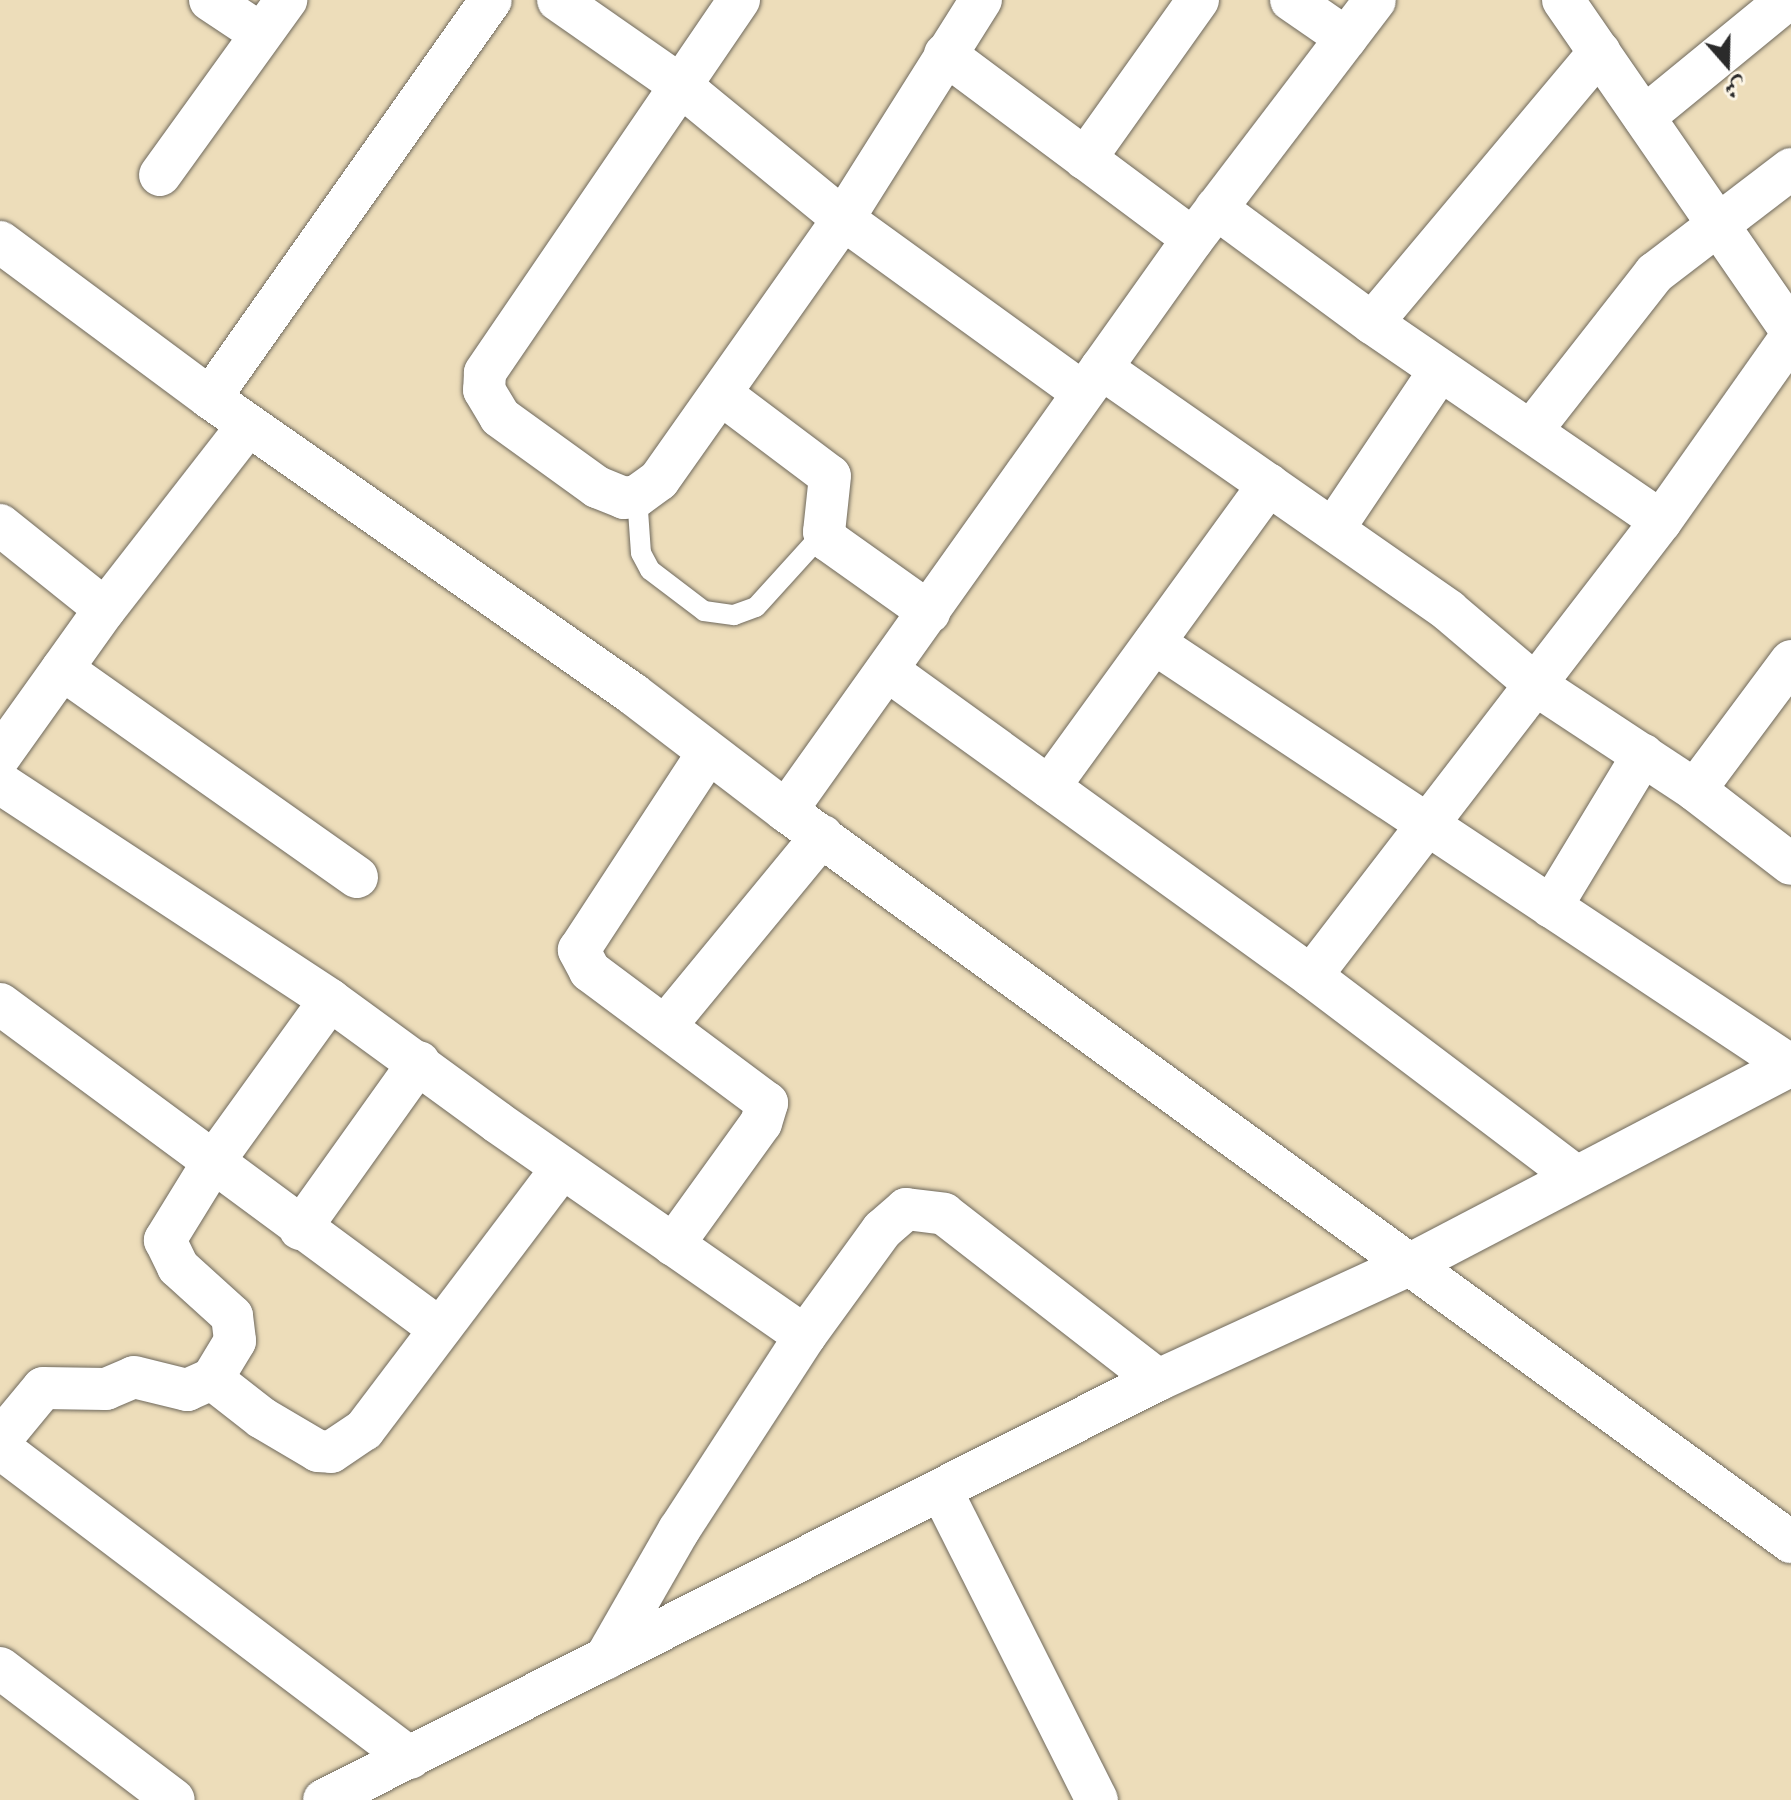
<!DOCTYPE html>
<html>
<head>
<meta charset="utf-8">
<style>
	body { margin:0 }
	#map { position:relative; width:1791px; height:1800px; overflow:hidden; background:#edddba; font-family:"Libre Bodoni",Amiri,serif }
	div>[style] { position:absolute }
	.roads { filter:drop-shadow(0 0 2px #6f695d) drop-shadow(0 0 2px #6f695d) }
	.lane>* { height:20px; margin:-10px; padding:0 10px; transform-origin:10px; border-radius:10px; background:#fff }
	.street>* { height:42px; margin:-21px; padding:0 21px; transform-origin:21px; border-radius:21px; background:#fff }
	span { translate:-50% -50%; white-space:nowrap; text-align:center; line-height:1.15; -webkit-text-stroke:7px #fcf5e5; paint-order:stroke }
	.north { position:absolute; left:1687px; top:24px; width:80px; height:80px; -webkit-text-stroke:6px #fcf5e5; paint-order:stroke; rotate:160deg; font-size:22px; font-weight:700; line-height:32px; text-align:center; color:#2b2b2b }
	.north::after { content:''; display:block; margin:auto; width:28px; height:36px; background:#2b2b2b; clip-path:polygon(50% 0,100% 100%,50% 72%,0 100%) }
</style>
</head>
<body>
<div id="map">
	<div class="roads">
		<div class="lane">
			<div style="left:637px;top:496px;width:57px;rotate:86deg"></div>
			<div style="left:641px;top:553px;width:19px;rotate:62deg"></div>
			<div style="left:650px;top:570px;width:68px;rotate:37.2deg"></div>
			<div style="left:704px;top:611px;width:30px;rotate:8deg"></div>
			<div style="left:734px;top:615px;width:23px;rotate:-20deg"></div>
			<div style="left:756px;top:607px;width:101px;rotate:-47.8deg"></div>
		</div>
		<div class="street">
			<div style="left:210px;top:0;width:61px;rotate:33.7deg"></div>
			<div style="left:558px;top:0;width:149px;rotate:34.9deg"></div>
			<div style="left:680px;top:85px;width:211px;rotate:39.4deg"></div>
			<div style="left:843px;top:219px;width:296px;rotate:35.9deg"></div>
			<div style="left:739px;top:0;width:451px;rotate:124.3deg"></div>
			<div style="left:485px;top:373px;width:17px;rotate:93deg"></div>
			<div style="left:484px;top:390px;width:31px;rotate:59deg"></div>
			<div style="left:500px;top:417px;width:120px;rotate:35.8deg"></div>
			<div style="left:597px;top:487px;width:29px;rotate:22deg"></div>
			<div style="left:624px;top:498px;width:13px;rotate:-9deg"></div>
			<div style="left:637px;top:496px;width:27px;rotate:-36deg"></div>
			<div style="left:659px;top:480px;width:319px;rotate:-54.8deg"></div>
			<div style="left:843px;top:219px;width:259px;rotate:-57.8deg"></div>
			<div style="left:1291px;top:0;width:67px;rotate:34.6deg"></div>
			<div style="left:1563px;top:0;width:401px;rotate:55.4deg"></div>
			<div style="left:945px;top:54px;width:309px;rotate:36.7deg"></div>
			<div style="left:1644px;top:117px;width:185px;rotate:-39.3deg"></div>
			<div style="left:1085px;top:159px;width:195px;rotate:-54.6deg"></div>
			<div style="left:160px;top:175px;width:216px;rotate:-54.2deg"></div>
			<div style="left:1216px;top:208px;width:194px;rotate:36.4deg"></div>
			<div style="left:1372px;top:323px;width:350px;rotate:34.4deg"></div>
			<div style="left:0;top:242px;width:262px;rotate:36.6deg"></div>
			<div style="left:210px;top:398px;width:516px;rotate:34.98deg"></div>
			<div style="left:633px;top:694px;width:193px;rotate:37.4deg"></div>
			<div style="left:786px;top:811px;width:1243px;rotate:36.03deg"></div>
			<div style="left:1372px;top:323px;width:354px;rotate:-50deg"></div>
			<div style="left:1101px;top:368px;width:424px;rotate:34.9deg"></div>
			<div style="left:1449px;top:611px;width:114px;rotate:40.4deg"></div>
			<div style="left:1536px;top:685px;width:191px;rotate:33.4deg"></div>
			<div style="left:1695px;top:790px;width:121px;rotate:37.6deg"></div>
			<div style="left:721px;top:394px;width:136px;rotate:37deg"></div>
			<div style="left:830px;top:476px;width:56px;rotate:96.1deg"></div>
			<div style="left:824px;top:532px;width:10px;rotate:61deg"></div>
			<div style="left:829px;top:541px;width:123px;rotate:35.4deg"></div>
			<div style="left:210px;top:398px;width:487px;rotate:-54.8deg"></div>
			<div style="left:1531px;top:431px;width:201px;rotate:-51.9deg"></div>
			<div style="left:1655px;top:273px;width:171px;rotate:-37.4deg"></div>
			<div style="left:0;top:525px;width:134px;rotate:38.7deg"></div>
			<div style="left:1334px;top:528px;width:190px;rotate:-56.1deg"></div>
			<div style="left:1154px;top:643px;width:763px;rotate:33.57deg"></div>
			<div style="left:62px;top:669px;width:361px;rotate:35.2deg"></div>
			<div style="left:887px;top:670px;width:523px;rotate:35.82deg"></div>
			<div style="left:1311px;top:976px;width:331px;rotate:37.1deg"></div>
			<div style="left:0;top:756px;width:181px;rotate:-54.5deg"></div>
			<div style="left:105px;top:609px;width:233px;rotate:-52.1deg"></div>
			<div style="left:0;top:783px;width:395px;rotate:33.3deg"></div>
			<div style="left:330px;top:1000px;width:207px;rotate:36.1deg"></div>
			<div style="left:497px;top:1122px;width:375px;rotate:34.8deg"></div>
			<div style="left:1049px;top:787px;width:374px;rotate:-54deg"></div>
			<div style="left:1695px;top:790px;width:161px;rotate:-53.3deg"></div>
			<div style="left:786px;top:811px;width:702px;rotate:-54.57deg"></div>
			<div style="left:1193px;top:239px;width:300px;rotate:-52.7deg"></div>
			<div style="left:1551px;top:907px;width:178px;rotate:-58.8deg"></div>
			<div style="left:1311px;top:976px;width:574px;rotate:-52.43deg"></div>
			<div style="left:1661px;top:521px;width:225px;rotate:-54.8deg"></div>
			<div style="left:330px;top:1000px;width:200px;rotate:125.8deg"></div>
			<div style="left:213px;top:1162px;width:92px;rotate:121.6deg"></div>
			<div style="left:165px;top:1240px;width:30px;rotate:64deg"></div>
			<div style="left:178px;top:1267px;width:73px;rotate:42.2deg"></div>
			<div style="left:232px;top:1316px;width:25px;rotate:83deg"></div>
			<div style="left:235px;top:1341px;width:44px;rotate:121.2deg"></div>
			<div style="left:212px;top:1379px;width:63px;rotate:38deg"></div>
			<div style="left:262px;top:1418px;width:65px;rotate:30.5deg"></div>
			<div style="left:318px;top:1451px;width:13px;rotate:4deg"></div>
			<div style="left:331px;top:1452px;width:40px;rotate:-34deg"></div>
			<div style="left:364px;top:1430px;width:328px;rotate:-52.9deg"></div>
			<div style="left:0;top:1004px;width:547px;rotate:36.45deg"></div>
			<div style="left:667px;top:1024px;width:244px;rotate:-50.5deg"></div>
			<div style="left:300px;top:1229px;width:205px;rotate:-54.5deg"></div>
			<div style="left:673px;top:1245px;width:150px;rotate:-54.2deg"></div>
			<div style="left:761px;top:1123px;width:21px;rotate:-73deg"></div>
			<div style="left:767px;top:1103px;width:221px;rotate:-143.3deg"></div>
			<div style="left:590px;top:971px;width:24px;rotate:-118deg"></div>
			<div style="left:579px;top:950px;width:235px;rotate:-56.8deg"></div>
			<div style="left:0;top:1440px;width:67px;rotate:-50.4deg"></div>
			<div style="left:43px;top:1388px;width:63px;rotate:0.9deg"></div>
			<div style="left:106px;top:1389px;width:30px;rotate:-23deg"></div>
			<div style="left:134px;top:1377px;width:55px;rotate:13.8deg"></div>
			<div style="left:187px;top:1390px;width:27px;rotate:-24deg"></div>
			<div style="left:0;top:1448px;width:514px;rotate:37.09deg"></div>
			<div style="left:941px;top:1490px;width:347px;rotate:63.3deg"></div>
			<div style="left:605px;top:1659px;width:149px;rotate:-60.2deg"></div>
			<div style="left:679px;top:1530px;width:231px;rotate:-57deg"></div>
			<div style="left:805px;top:1336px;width:131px;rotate:-54deg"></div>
			<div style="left:882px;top:1230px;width:32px;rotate:-41deg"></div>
			<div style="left:906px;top:1209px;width:38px;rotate:7deg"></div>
			<div style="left:944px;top:1214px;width:271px;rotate:37.8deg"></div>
			<div style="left:0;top:1668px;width:218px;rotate:37.2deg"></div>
			<div style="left:324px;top:1800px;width:934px;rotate:-26.73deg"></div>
			<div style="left:1158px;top:1380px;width:274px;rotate:-24.6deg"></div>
			<div style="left:1407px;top:1266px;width:433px;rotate:-27.6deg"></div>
		</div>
	</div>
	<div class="north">ش</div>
</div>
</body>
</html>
